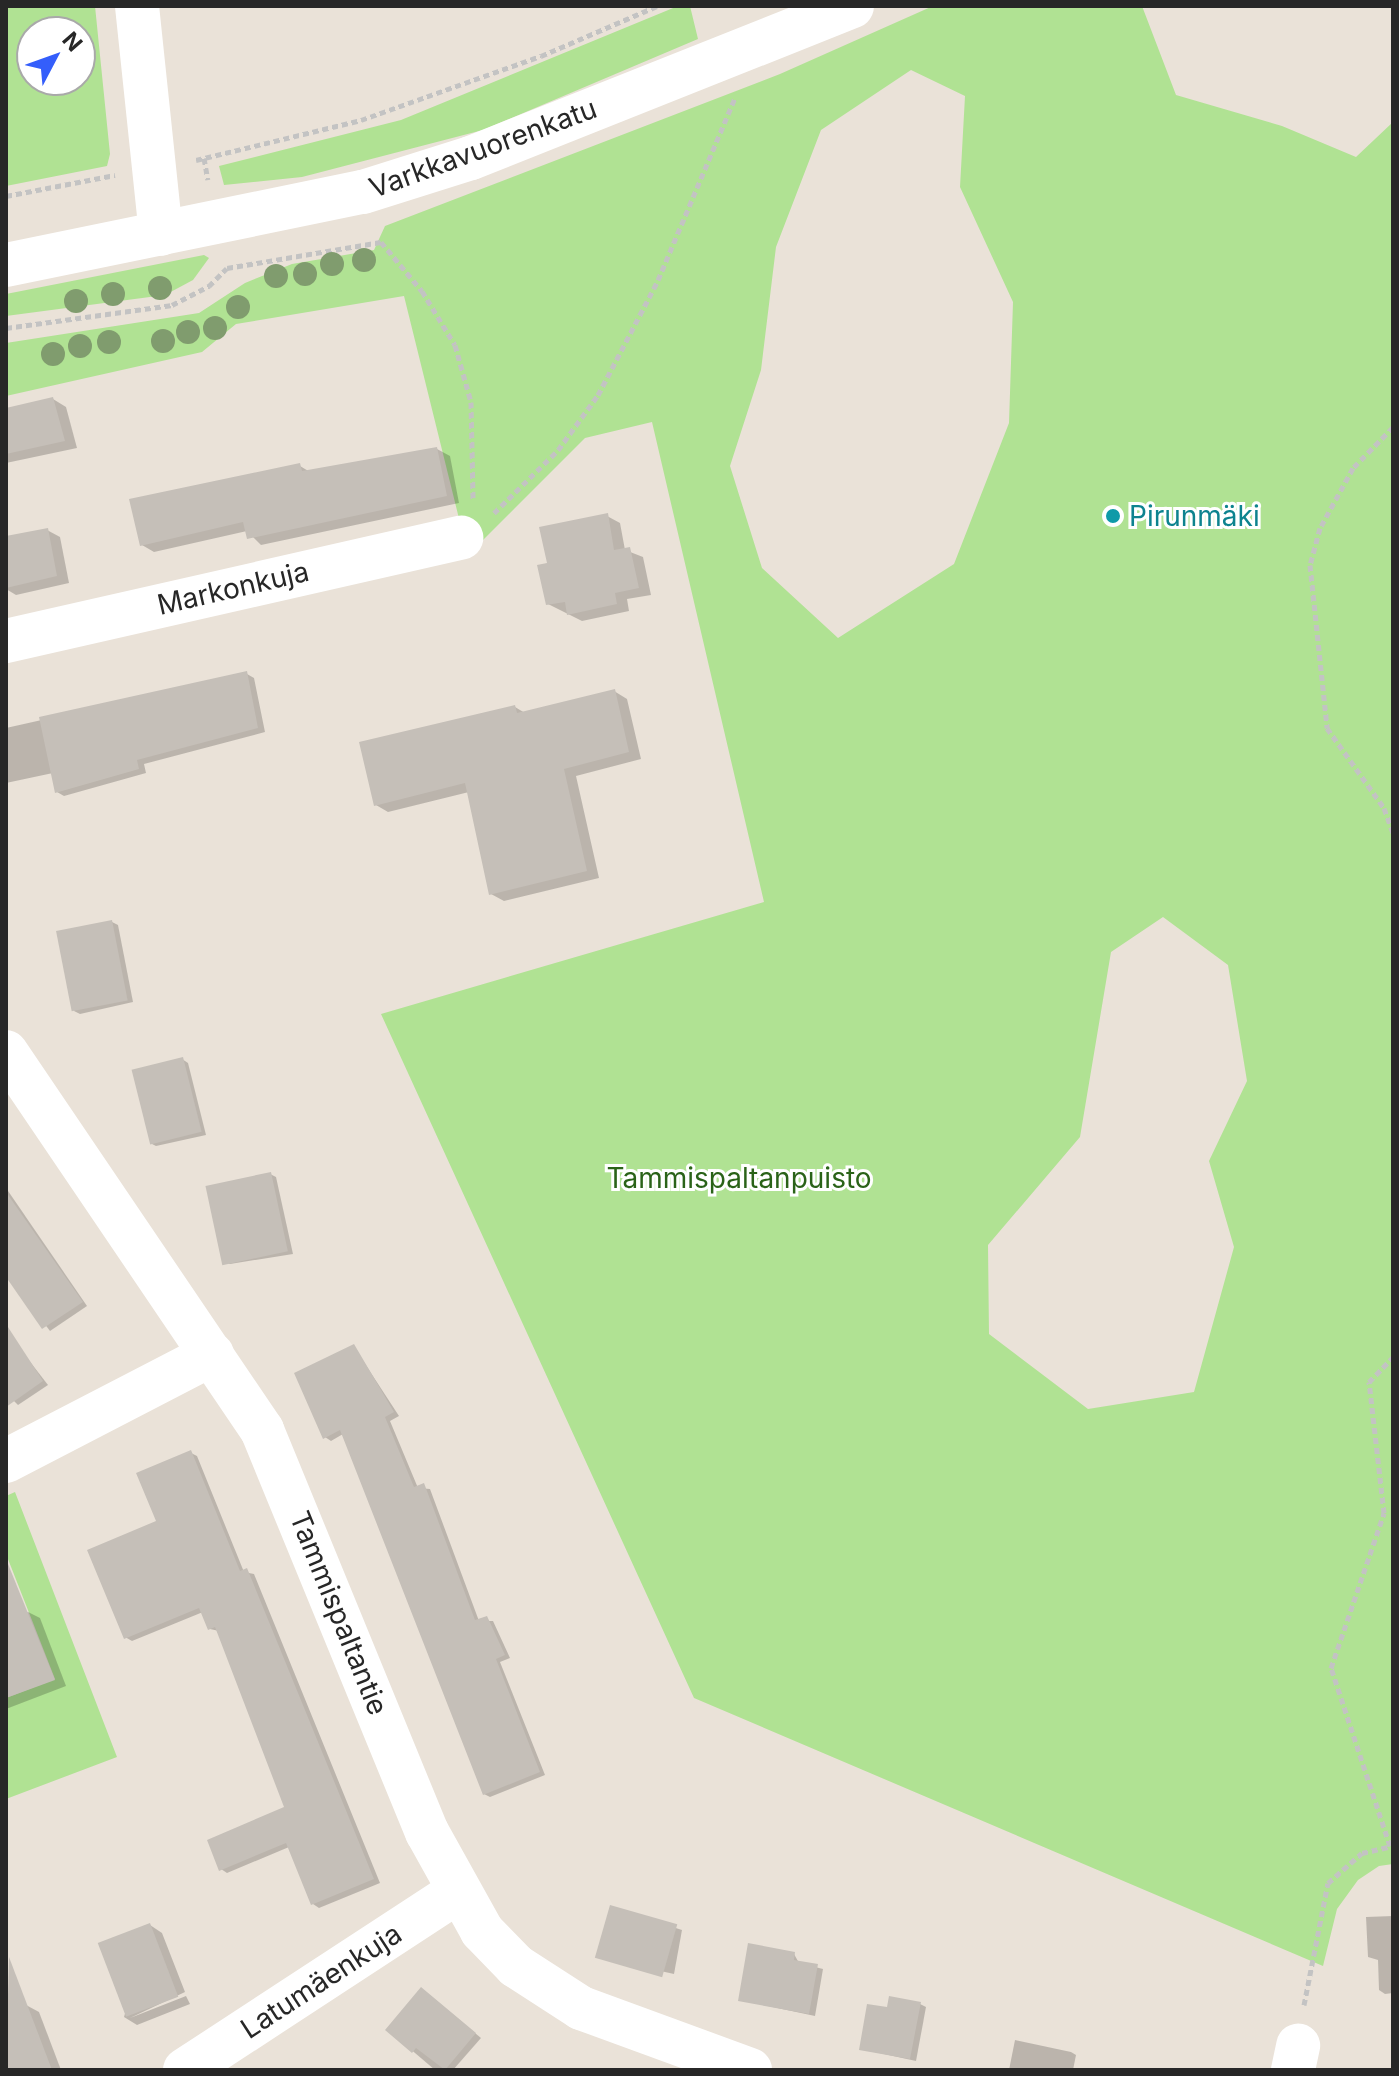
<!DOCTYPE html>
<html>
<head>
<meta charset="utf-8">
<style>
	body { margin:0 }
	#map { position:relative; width:1399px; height:2076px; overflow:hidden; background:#eae2d8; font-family:Inter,sans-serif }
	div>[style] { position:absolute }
	.green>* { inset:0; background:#b0e293 }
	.shadow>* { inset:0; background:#0003 }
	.building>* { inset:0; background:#c5bfb8; transform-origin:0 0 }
	.path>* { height:5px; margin-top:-2.5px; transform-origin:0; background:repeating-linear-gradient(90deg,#c3c3c3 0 6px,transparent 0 10px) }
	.street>* { height:44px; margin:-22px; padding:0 22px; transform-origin:22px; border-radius:22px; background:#fff }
	.secondary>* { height:44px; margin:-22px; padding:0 22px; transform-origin:22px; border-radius:22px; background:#fff }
	.trees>* { width:24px; height:24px; margin:-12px; border-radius:50%; background:#809c6e }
	.dots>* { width:22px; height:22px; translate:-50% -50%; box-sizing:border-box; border:4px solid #fff; border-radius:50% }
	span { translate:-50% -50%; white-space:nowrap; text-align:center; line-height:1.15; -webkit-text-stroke:6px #fff; paint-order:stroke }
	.street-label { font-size:28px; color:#272727 }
	.culture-label { font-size:28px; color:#0d838f }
	.left { translate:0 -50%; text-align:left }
	.park-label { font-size:28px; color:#2a6318 }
	.frame { position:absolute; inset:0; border:8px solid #272727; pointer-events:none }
	.north { position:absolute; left:16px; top:16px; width:80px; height:80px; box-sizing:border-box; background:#fff; border:2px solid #a9a9a9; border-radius:50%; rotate:49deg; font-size:22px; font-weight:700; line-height:32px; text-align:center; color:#272727 }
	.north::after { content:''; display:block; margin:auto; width:28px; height:36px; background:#345efb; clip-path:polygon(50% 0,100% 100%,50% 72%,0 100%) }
</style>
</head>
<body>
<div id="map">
	<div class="green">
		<div style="clip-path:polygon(evenodd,6px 6px,95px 6px,110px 154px,107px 166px,6px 186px,6px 6px,80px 32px,80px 80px,32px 80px,32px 32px,80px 32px)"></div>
		<div style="clip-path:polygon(678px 6px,690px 6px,698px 39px,483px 130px,302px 177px,224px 185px,219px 166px,401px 120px)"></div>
		<div style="clip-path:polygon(evenodd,933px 6px,1142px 6px,1176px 95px,1282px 126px,1356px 157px,1393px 122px,1393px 1864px,1379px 1866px,1358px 1880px,1337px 1909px,1323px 1966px,694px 1698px,381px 1014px,764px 902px,652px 422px,585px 438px,468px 555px,404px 296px,236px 324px,202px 352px,6px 396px,6px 343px,199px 313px,245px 283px,292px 264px,374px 250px,385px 226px,780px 74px,933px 6px,911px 70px,965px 96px,960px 187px,1013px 302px,1009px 423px,954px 564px,838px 638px,762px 568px,730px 466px,761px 370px,776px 247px,821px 130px,911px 70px,933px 6px,1163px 917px,1228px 965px,1247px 1081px,1209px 1161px,1234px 1247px,1194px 1392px,1088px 1409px,989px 1334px,988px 1245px,1080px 1137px,1111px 952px,1163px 917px)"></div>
		<div style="clip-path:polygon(204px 255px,209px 258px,193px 280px,165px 295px,6px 316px,6px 294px)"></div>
		<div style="clip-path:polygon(15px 1492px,117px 1757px,6px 1799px,6px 1698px,55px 1679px,6px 1554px,6px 1496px)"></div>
	</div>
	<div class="shadow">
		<div style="clip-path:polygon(53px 399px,66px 407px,77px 448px,6px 463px,6px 411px)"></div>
		<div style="clip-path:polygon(437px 449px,450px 456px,459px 503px,261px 545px,247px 531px,154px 552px,142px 545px,300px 466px,310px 472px)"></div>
		<div style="clip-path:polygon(607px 516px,620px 523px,625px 550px,643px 557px,651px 595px,627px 599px,629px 611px,582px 621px,548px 604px,549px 565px)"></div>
		<div style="clip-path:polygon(47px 530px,60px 537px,69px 583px,16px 595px,6px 589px,6px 539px)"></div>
		<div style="clip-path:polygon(247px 674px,254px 678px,265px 732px,144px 764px,146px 773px,64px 796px,57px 792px,53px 773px,6px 783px,6px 728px)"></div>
		<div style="clip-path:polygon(614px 691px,627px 699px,641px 759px,576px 776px,599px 878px,504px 901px,491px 894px,469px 792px,388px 812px,376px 805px,515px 707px,525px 713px)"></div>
		<div style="clip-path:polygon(112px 922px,118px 925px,133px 1002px,80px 1014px,74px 1011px)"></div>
		<div style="clip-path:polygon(182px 1059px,188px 1063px,206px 1135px,156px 1146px,150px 1143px)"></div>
		<div style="clip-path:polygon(270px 1174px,276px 1177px,293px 1254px,230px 1264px,224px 1261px)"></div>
		<div style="clip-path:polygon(6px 1188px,87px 1306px,50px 1331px,6px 1273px)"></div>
		<div style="clip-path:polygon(354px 1347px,399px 1416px,390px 1421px,418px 1488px,430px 1489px,479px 1621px,493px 1621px,510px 1658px,500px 1662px,545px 1775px,490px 1797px,484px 1794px,343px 1434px,331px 1441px,325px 1437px)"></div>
		<div style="clip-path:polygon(24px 1354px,48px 1385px,18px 1405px,6px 1393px,6px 1366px)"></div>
		<div style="clip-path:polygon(191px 1453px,197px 1456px,244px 1572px,254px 1574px,380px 1883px,319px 1908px,313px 1904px,289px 1847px,227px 1873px,221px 1869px,287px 1808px,219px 1631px,210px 1629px,203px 1612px,132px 1641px,125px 1637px,159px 1522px)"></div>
		<div style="clip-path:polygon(28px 1612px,40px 1618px,66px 1686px,6px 1709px,6px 1620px)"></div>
		<div style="clip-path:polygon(612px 1908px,682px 1930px,674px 1974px,602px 1958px)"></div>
		<div style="clip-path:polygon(1393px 1916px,1393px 1993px,1385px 1994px,1379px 1990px,1378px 1960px,1368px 1957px,1366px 1917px)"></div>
		<div style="clip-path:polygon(150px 1925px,162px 1933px,185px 1992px,130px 2018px,186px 1996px,190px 2004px,137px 2025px,124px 2017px)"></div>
		<div style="clip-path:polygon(794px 1954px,799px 1963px,823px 1969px,815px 2016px,740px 2000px)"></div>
		<div style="clip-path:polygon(427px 1993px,481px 2038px,453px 2070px,435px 2070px,388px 2030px)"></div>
		<div style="clip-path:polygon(920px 2004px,926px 2007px,916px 2061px,861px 2049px,889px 2010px)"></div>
		<div style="clip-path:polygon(26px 2005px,39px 2012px,61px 2070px,6px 2070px,6px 2013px)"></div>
		<div style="clip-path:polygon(1015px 2040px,1071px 2052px,1076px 2055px,1073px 2070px,1009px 2070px)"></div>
	</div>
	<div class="building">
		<div style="clip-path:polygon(53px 397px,65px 441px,6px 454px,6px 408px)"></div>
		<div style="clip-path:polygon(437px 447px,447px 496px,247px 539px,243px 522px,140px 546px,129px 499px,300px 463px,302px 471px)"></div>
		<div style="clip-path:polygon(608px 513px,614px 550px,630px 547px,639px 588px,615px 593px,617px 604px,567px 615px,565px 602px,546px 605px,537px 565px,547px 563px,539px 527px)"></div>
		<div style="clip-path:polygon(48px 528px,57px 576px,6px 588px,6px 536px)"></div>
		<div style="clip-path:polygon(247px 671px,258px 728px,137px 760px,139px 769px,55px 793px,39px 717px)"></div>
		<div style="clip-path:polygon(615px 689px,629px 752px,564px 769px,587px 871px,489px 895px,465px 783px,374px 806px,359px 742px,515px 705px,517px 713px)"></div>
		<div style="left:112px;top:920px;width:82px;height:57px;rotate:79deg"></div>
		<div style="left:183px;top:1057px;width:77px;height:53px;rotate:76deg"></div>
		<div style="left:271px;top:1172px;width:81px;height:67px;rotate:78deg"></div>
		<div style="clip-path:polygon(6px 1192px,83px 1302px,42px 1329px,6px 1277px)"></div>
		<div style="clip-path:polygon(6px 1324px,43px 1381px,6px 1407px)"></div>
		<div style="clip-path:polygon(354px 1344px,394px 1412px,385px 1417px,414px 1487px,424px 1483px,475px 1620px,487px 1616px,505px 1655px,496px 1659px,540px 1772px,483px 1795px,340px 1430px,323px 1439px,294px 1373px)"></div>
		<div style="clip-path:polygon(191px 1450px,240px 1571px,247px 1568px,374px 1879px,311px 1905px,286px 1843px,219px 1871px,207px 1840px,284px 1807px,215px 1627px,208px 1630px,199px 1608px,124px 1639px,87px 1550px,156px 1521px,136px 1473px)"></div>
		<div style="clip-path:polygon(6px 1559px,55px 1680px,6px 1698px)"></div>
		<div style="left:610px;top:1905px;width:70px;height:55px;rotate:16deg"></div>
		<div style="left:150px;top:1923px;width:79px;height:56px;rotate:69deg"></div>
		<div style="clip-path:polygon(748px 1943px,795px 1952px,794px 1960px,818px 1964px,809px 2014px,738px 2001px)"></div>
		<div style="clip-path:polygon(9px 1957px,52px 2070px,6px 2070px)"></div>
		<div style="clip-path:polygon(421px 1987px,476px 2033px,445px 2070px,416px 2048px,412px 2053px,385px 2030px)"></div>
		<div style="clip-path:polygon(889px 1996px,921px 2002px,910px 2059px,859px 2050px,867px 2004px,887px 2007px)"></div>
	</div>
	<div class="path">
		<div style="left:204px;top:158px;width:22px;rotate:80deg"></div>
		<div style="left:196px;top:160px;width:170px;rotate:-13.6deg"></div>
		<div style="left:361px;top:120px;width:191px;rotate:-19.6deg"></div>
		<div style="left:541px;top:56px;width:126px;rotate:-23.3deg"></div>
		<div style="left:6px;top:196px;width:111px;rotate:-10.9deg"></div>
		<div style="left:227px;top:268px;width:156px;rotate:-9.6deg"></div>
		<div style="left:381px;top:242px;width:64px;rotate:50.1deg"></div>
		<div style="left:422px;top:291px;width:63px;rotate:58.6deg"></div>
		<div style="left:455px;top:345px;width:59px;rotate:74.3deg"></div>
		<div style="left:471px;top:402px;width:97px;rotate:88.8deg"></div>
		<div style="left:6px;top:328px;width:168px;rotate:-7.9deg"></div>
		<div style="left:172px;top:305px;width:42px;rotate:-27.2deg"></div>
		<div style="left:209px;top:286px;width:25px;rotate:-45deg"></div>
		<div style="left:1393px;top:427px;width:57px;rotate:134.3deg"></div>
		<div style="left:1353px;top:468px;width:68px;rotate:118.8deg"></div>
		<div style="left:1320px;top:528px;width:38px;rotate:105deg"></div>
		<div style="left:1310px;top:565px;width:164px;rotate:84deg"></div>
		<div style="left:1327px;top:728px;width:98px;rotate:54.5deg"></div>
		<div style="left:1384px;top:808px;width:27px;rotate:70deg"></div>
		<div style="left:494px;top:513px;width:90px;rotate:-44.5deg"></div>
		<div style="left:558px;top:450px;width:68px;rotate:-54deg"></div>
		<div style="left:598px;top:395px;width:130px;rotate:-62.4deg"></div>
		<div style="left:658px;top:280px;width:198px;rotate:-67.1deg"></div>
		<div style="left:1390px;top:1846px;width:188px;rotate:-108.3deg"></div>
		<div style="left:1331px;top:1668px;width:164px;rotate:-71.1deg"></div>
		<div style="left:1384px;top:1513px;width:132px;rotate:-96.5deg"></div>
		<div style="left:1369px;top:1382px;width:35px;rotate:-46deg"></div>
		<div style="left:1304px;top:2005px;width:124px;rotate:-78.9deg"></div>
		<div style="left:1328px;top:1883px;width:45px;rotate:-41.4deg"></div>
		<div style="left:1362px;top:1853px;width:31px;rotate:-13deg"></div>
	</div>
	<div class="street">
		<div style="left:137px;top:6px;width:229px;rotate:84deg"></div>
		<div style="left:6px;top:641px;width:467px;rotate:-12.8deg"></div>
		<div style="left:6px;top:1052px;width:457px;rotate:55.9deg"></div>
		<div style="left:262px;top:1430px;width:435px;rotate:67.7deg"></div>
		<div style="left:427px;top:1832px;width:113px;rotate:60.9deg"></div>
		<div style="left:482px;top:1931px;width:49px;rotate:45.8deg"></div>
		<div style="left:516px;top:1966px;width:77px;rotate:32.9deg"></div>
		<div style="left:581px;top:2008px;width:180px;rotate:20.1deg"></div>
		<div style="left:6px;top:1461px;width:232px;rotate:-27.4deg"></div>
		<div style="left:185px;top:2070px;width:325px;rotate:-33.2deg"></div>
		<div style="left:1293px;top:2070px;width:25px;rotate:-78deg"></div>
	</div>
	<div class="secondary">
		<div style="left:6px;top:265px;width:364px;rotate:-11.6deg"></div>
		<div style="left:363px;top:192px;width:113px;rotate:-17.5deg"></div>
		<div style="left:471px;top:158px;width:410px;rotate:-21.7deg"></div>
	</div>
	<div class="trees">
		<div style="left:364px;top:260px"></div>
		<div style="left:332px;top:264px"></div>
		<div style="left:305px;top:274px"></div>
		<div style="left:276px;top:276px"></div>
		<div style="left:160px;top:288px"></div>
		<div style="left:113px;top:294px"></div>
		<div style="left:76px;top:301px"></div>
		<div style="left:238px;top:307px"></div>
		<div style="left:215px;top:328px"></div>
		<div style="left:188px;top:332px"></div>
		<div style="left:163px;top:341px"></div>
		<div style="left:109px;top:342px"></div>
		<div style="left:80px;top:346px"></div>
		<div style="left:53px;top:354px"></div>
	</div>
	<div class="dots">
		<div style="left:1113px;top:516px;background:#0f9aa8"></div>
	</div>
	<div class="street-label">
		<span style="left:483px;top:148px;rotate:-20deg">Varkkavuorenkatu</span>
		<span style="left:233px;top:588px;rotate:-13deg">Markonkuja</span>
		<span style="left:339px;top:1613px;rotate:68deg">Tammispaltantie</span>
		<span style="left:321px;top:1981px;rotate:-33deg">Latumäenkuja</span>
	</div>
	<div class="culture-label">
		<span class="left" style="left:1129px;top:516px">Pirunmäki</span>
	</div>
	<div class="park-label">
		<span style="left:739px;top:1178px">Tammispaltanpuisto</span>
	</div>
	<div class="frame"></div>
	<div class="north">N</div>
</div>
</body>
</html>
